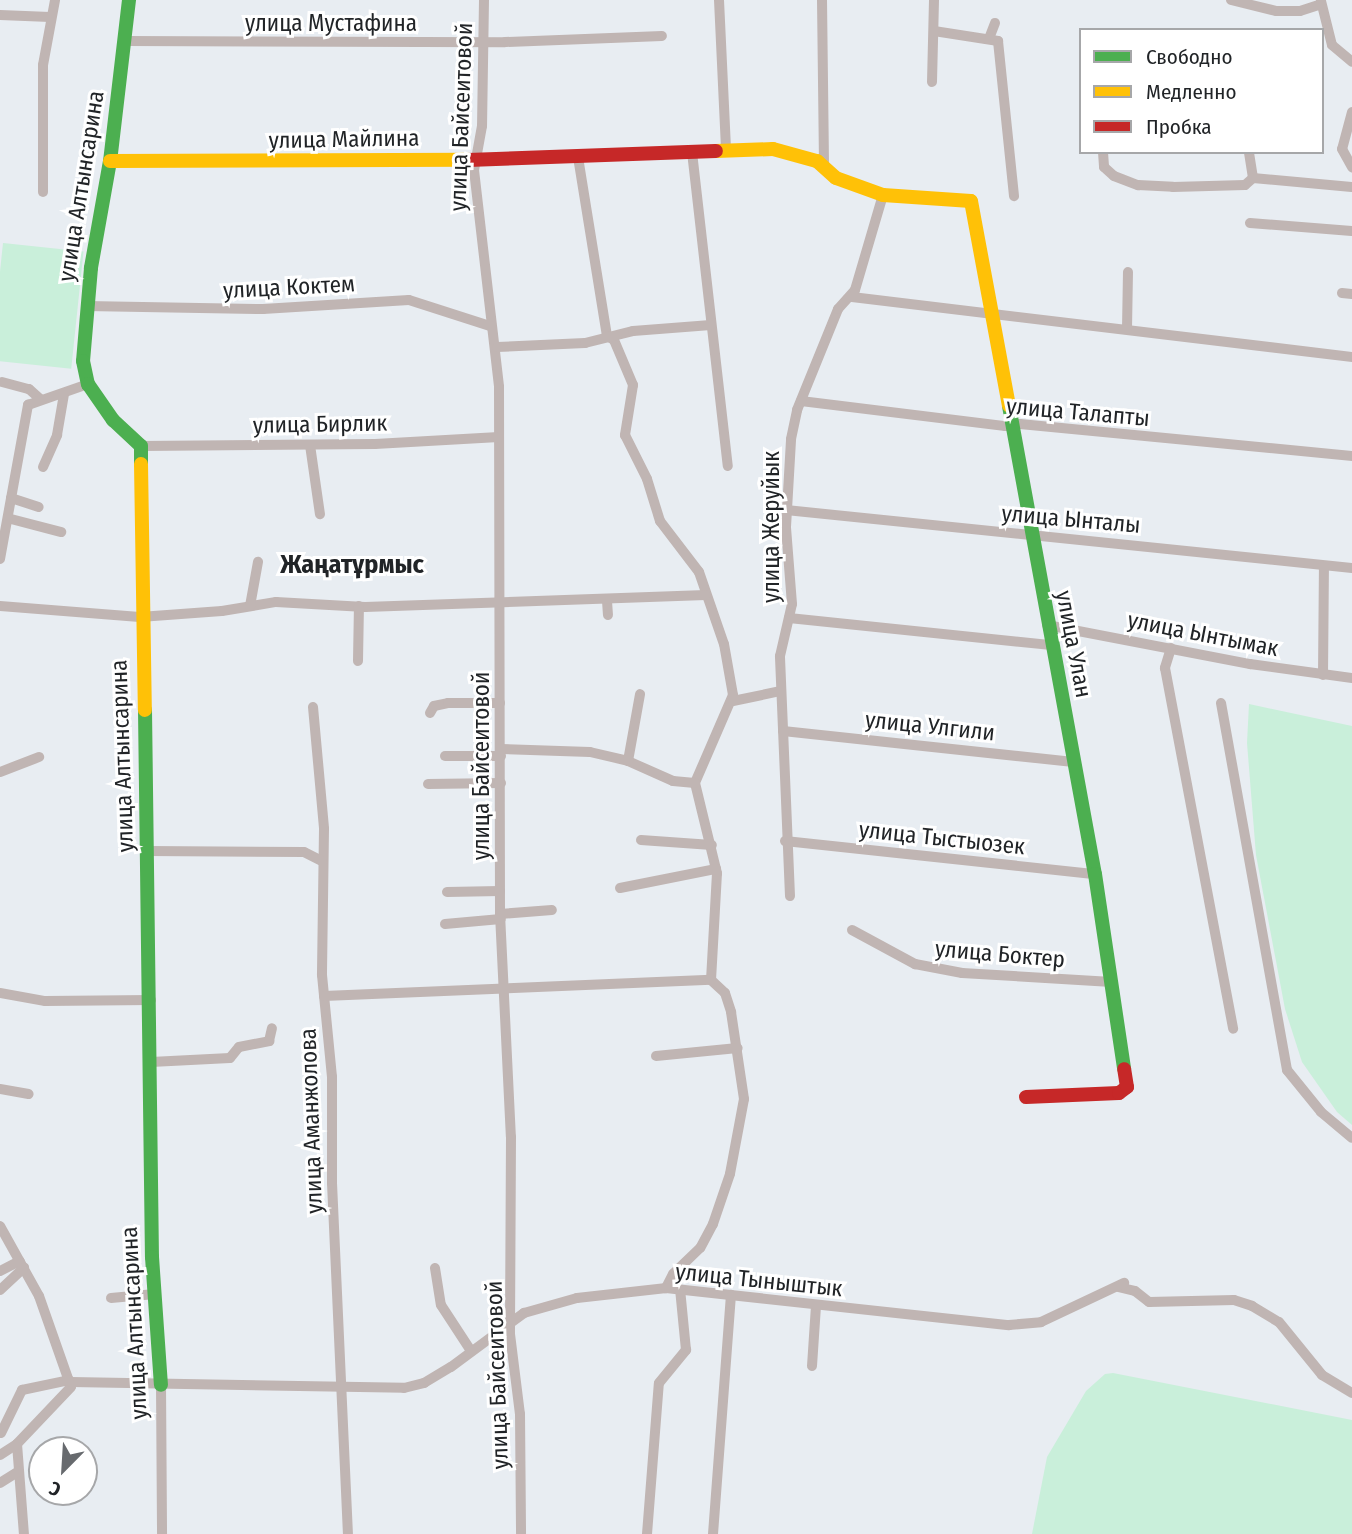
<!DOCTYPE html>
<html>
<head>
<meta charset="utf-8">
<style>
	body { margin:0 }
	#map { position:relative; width:1352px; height:1534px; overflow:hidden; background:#e8edf2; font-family:"Fira Sans Condensed",sans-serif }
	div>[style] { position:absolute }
	.green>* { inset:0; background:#c9efda; transform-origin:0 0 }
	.street>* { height:10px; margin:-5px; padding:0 5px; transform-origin:5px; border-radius:5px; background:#c0b5b3 }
	.fast>* { height:14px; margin:-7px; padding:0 7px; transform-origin:7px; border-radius:7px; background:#4caf50 }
	.slow>* { height:14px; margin:-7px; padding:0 7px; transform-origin:7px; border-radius:7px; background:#ffc107 }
	.jam>* { height:14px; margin:-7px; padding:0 7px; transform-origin:7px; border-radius:7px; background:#c62828 }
	span { translate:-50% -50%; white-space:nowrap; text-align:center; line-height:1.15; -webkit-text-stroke:6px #fff; paint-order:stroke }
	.street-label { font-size:23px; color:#212427 }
	.quarter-label { font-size:26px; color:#212427; font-weight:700 }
	.legend { position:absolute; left:1079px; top:28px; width:245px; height:126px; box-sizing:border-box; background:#fff; border:2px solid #a6a7a9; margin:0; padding:9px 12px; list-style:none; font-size:21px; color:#212427 }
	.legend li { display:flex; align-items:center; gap:14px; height:35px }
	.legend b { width:35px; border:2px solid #a6a7a9 }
	.north { position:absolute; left:28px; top:1436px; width:70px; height:70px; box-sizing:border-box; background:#fff; border:2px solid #a6a7a9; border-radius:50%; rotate:204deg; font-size:19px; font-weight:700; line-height:28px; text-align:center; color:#212427 }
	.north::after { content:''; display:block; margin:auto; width:24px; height:32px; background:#676a6e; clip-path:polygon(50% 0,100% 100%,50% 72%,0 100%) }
</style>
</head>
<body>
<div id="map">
	<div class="green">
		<div style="left:3px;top:243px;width:81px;height:118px;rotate:6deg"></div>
		<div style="clip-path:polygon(1249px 704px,1352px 726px,1352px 1125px,1337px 1112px,1302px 1062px,1285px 1009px,1256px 855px,1247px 743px)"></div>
		<div style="clip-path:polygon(1113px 1373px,1352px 1420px,1352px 1534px,1032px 1534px,1047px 1457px,1086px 1391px,1105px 1374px)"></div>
	</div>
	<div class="street">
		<div style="left:484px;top:0;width:126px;rotate:90.9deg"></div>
		<div style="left:482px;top:126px;width:45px;rotate:100.3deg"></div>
		<div style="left:474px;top:170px;width:218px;rotate:83.4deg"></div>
		<div style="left:499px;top:387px;width:527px;rotate:89.89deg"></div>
		<div style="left:500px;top:914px;width:223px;rotate:87.2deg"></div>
		<div style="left:511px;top:1137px;width:197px;rotate:90.3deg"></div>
		<div style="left:510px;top:1334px;width:81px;rotate:82.9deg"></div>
		<div style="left:520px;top:1414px;width:120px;rotate:89.5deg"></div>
		<div style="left:719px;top:0;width:151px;rotate:87.3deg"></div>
		<div style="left:822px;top:0;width:164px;rotate:89.3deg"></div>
		<div style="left:1231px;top:0;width:46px;rotate:13.7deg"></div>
		<div style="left:1276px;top:11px;width:24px"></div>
		<div style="left:1300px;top:11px;width:22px;rotate:-18deg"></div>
		<div style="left:1321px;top:1px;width:45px;rotate:76deg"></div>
		<div style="left:1332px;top:45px;width:26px;rotate:40deg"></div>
		<div style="left:0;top:15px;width:50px;rotate:2.3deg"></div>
		<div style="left:934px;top:31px;width:65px;rotate:8.9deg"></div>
		<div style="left:998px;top:41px;width:156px;rotate:84.1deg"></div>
		<div style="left:990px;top:36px;width:14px;rotate:-69deg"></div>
		<div style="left:126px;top:41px;width:379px;rotate:0.2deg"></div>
		<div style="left:505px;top:42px;width:157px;rotate:-2.2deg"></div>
		<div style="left:932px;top:82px;width:82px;rotate:-88.6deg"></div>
		<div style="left:1352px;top:112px;width:38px;rotate:105deg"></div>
		<div style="left:1342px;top:149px;width:21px;rotate:61deg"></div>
		<div style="left:692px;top:152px;width:316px;rotate:83.5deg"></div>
		<div style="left:1103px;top:152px;width:15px;rotate:86deg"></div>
		<div style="left:1104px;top:167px;width:13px;rotate:42deg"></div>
		<div style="left:1114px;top:176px;width:26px;rotate:21deg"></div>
		<div style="left:1138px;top:185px;width:35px;rotate:3deg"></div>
		<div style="left:1173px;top:187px;width:72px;rotate:-1.6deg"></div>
		<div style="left:1245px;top:185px;width:11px;rotate:-41deg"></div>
		<div style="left:1253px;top:178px;width:26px;rotate:-99deg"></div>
		<div style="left:578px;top:157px;width:181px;rotate:80.8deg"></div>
		<div style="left:607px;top:336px;width:8px;rotate:30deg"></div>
		<div style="left:614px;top:340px;width:49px;rotate:67.1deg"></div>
		<div style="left:633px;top:385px;width:51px;rotate:99.1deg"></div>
		<div style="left:625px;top:435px;width:49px;rotate:63.4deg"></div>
		<div style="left:647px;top:479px;width:44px;rotate:72.8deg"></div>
		<div style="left:660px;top:521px;width:64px;rotate:52.6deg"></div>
		<div style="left:699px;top:572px;width:76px;rotate:70.9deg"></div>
		<div style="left:724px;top:644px;width:52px;rotate:80deg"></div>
		<div style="left:733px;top:695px;width:96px;rotate:113.4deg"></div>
		<div style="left:695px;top:783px;width:93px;rotate:76.3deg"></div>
		<div style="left:717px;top:873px;width:107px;rotate:93.2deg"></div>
		<div style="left:711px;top:980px;width:19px;rotate:43deg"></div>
		<div style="left:725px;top:993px;width:20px;rotate:72deg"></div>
		<div style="left:731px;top:1012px;width:88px;rotate:81.5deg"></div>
		<div style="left:744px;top:1099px;width:76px;rotate:100.6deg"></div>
		<div style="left:730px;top:1174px;width:53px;rotate:108.8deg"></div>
		<div style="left:713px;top:1224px;width:27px;rotate:118deg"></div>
		<div style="left:700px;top:1248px;width:37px;rotate:136deg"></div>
		<div style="left:673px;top:1274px;width:16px;rotate:117deg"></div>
		<div style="left:1253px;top:178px;width:99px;rotate:5.2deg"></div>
		<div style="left:43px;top:192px;width:127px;rotate:-90deg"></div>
		<div style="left:43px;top:65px;width:66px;rotate:-79.5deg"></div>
		<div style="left:1250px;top:223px;width:102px;rotate:4.5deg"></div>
		<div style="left:1342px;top:293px;width:10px;rotate:6deg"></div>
		<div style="left:852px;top:297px;width:504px;rotate:6.84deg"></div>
		<div style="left:86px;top:306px;width:177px;rotate:1deg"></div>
		<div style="left:263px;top:309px;width:146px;rotate:-3.5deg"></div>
		<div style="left:409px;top:300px;width:85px;rotate:17.8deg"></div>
		<div style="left:1127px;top:329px;width:57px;rotate:-89deg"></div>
		<div style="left:497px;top:347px;width:88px;rotate:-2.6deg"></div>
		<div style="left:585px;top:343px;width:49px;rotate:-14deg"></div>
		<div style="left:633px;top:331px;width:78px;rotate:-4.4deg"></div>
		<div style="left:2px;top:382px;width:28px;rotate:15deg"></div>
		<div style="left:29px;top:389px;width:15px;rotate:42deg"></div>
		<div style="left:801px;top:401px;width:206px;rotate:7deg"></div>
		<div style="left:1005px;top:426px;width:15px;rotate:-8deg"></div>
		<div style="left:1020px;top:424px;width:334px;rotate:5.5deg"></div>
		<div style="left:310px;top:445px;width:70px;rotate:81.8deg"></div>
		<div style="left:141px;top:446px;width:234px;rotate:-0.5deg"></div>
		<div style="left:375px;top:444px;width:124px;rotate:-3.2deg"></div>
		<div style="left:43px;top:467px;width:35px;rotate:-66deg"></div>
		<div style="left:57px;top:435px;width:42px;rotate:-80.3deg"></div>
		<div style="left:11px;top:498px;width:29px;rotate:18deg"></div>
		<div style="left:786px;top:510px;width:569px;rotate:5.85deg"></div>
		<div style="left:11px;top:519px;width:52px;rotate:14.6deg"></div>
		<div style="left:0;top:559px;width:157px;rotate:-79.7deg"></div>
		<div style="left:28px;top:405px;width:64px;rotate:-19.3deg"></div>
		<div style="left:607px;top:601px;width:14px;rotate:86deg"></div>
		<div style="left:0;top:606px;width:140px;rotate:4.5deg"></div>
		<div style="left:140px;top:617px;width:82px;rotate:-4.2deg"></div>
		<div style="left:222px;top:611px;width:55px;rotate:-9.5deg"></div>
		<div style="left:276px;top:602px;width:89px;rotate:3.2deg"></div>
		<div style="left:365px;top:607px;width:341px;rotate:-2deg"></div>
		<div style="left:250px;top:606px;width:45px;rotate:-79.7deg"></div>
		<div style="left:789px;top:618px;width:264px;rotate:5.9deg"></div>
		<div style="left:1047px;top:625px;width:207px;rotate:10.9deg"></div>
		<div style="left:1250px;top:664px;width:103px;rotate:7.8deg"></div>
		<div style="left:1171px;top:648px;width:21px;rotate:107deg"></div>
		<div style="left:1165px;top:668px;width:367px;rotate:79.3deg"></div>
		<div style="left:358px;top:661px;width:55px;rotate:-89deg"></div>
		<div style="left:1323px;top:675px;width:109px;rotate:-89.5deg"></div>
		<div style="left:733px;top:701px;width:49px;rotate:-11.8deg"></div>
		<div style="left:1221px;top:703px;width:373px;rotate:79.8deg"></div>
		<div style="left:1287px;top:1070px;width:54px;rotate:51deg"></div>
		<div style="left:1321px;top:1112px;width:40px;rotate:40deg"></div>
		<div style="left:313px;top:707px;width:122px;rotate:84.8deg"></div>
		<div style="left:324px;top:829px;width:146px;rotate:90.8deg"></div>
		<div style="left:322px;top:975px;width:102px;rotate:84.4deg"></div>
		<div style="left:332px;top:1077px;width:106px;rotate:90deg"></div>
		<div style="left:332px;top:1183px;width:351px;rotate:87.4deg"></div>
		<div style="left:430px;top:713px;width:8px;rotate:-60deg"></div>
		<div style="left:434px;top:706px;width:14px;rotate:-12deg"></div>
		<div style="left:448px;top:703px;width:52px"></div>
		<div style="left:783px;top:731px;width:292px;rotate:6.1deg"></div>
		<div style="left:501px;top:749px;width:89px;rotate:1.9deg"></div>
		<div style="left:590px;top:752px;width:39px;rotate:13deg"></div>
		<div style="left:628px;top:761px;width:49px;rotate:24deg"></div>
		<div style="left:673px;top:781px;width:22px;rotate:5deg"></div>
		<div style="left:445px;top:756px;width:56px"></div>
		<div style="left:628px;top:761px;width:68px;rotate:-79.8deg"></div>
		<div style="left:0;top:772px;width:42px;rotate:-21deg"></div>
		<div style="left:428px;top:784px;width:73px;rotate:-0.8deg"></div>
		<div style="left:641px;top:840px;width:71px;rotate:4deg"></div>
		<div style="left:785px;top:841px;width:312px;rotate:6.1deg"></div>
		<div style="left:147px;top:851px;width:157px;rotate:0.4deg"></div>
		<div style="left:304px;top:852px;width:20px;rotate:27deg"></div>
		<div style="left:620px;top:888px;width:98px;rotate:-11.2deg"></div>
		<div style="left:447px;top:892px;width:53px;rotate:-1.1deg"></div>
		<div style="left:790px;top:896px;width:240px;rotate:-92.4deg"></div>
		<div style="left:780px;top:656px;width:53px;rotate:-77deg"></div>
		<div style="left:792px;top:604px;width:77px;rotate:-94.5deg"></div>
		<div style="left:786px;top:527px;width:88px;rotate:-86.7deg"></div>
		<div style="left:791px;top:439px;width:30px;rotate:-78deg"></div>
		<div style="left:797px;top:410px;width:109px;rotate:-67.9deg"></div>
		<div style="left:838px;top:309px;width:25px;rotate:-48deg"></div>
		<div style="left:855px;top:290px;width:99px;rotate:-73.6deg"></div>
		<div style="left:500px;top:914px;width:52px;rotate:-4.4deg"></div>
		<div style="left:445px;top:924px;width:56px;rotate:-5.1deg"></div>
		<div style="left:852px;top:930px;width:72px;rotate:28.4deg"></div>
		<div style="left:915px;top:964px;width:48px;rotate:10.8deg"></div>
		<div style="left:962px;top:973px;width:150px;rotate:3.4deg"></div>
		<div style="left:0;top:993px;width:46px;rotate:10.1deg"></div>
		<div style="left:45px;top:1001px;width:106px;rotate:-0.5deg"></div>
		<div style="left:324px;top:996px;width:387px;rotate:-2.4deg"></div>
		<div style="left:656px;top:1056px;width:82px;rotate:-5.6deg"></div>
		<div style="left:151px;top:1062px;width:79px;rotate:-2.9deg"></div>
		<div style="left:230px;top:1058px;width:14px;rotate:-51deg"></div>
		<div style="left:239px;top:1047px;width:31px;rotate:-11deg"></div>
		<div style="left:269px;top:1041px;width:13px;rotate:-77deg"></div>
		<div style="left:0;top:1089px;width:29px;rotate:10deg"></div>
		<div style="left:0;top:1226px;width:80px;rotate:60.9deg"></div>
		<div style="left:39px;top:1296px;width:96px;rotate:70.6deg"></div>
		<div style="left:71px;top:1387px;width:79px;rotate:133.5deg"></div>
		<div style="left:17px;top:1444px;width:90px;rotate:85.6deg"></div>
		<div style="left:435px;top:1268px;width:37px;rotate:81deg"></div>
		<div style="left:441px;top:1305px;width:55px;rotate:56.9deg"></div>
		<div style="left:0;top:1271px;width:22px;rotate:-27deg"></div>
		<div style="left:1118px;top:1287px;width:17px;rotate:13deg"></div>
		<div style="left:1135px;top:1291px;width:18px;rotate:38deg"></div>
		<div style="left:1149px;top:1302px;width:85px;rotate:-1.3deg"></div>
		<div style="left:1234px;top:1300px;width:19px;rotate:18deg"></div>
		<div style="left:1252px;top:1306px;width:31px;rotate:31deg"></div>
		<div style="left:1279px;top:1322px;width:68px;rotate:50.9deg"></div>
		<div style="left:1322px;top:1375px;width:35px;rotate:31deg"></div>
		<div style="left:0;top:1290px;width:33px;rotate:-43deg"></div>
		<div style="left:111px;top:1298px;width:44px;rotate:-5.2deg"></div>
		<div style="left:812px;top:1366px;width:61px;rotate:-86.2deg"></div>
		<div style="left:71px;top:1382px;width:333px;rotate:1deg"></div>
		<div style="left:404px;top:1388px;width:21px;rotate:-14deg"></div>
		<div style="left:424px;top:1383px;width:31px;rotate:-31deg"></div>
		<div style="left:451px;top:1367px;width:91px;rotate:-36.5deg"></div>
		<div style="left:524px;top:1313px;width:55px;rotate:-15.8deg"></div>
		<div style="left:577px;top:1298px;width:90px;rotate:-6.4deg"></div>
		<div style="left:666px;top:1288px;width:345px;rotate:6.2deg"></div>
		<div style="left:1009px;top:1325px;width:32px;rotate:-5deg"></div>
		<div style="left:1041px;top:1322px;width:92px;rotate:-25.2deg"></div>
		<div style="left:161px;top:1385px;width:149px;rotate:89.6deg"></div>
		<div style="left:1px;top:1433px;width:48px;rotate:-64deg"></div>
		<div style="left:22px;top:1390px;width:48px;rotate:-12deg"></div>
		<div style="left:0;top:1455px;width:20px;rotate:-33deg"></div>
		<div style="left:0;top:1483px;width:22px;rotate:-32deg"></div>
		<div style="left:647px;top:1534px;width:151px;rotate:-85.5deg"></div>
		<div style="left:659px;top:1383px;width:43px;rotate:-50.7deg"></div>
		<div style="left:686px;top:1350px;width:61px;rotate:-95.6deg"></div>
		<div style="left:713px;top:1534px;width:240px;rotate:-85.7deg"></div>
	</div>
	<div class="fast">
		<div style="left:129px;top:0;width:162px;rotate:96.7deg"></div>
		<div style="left:110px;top:161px;width:109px;rotate:100.1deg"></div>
		<div style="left:91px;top:268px;width:93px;rotate:94.9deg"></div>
		<div style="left:83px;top:361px;width:24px;rotate:78deg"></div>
		<div style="left:88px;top:384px;width:44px;rotate:55.2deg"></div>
		<div style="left:113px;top:420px;width:38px;rotate:43deg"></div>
		<div style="left:141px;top:446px;width:18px;rotate:90deg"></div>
		<div style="left:1009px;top:406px;width:476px;rotate:79.6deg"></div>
		<div style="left:1095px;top:874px;width:197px;rotate:81.5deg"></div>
		<div style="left:145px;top:710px;width:547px;rotate:89.27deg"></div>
		<div style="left:152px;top:1257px;width:128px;rotate:86deg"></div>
	</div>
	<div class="slow">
		<div style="left:716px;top:151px;width:57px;rotate:-2deg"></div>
		<div style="left:773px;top:149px;width:46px;rotate:15.3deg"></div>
		<div style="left:817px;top:161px;width:25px;rotate:42deg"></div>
		<div style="left:836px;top:178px;width:50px;rotate:19.9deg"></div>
		<div style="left:883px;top:195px;width:88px;rotate:3.9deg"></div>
		<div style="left:971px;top:201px;width:208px;rotate:79.5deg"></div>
		<div style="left:110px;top:161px;width:358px;rotate:-0.2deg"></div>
		<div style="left:141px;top:464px;width:246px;rotate:89.1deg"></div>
	</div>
	<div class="jam">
		<div style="left:468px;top:160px;width:248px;rotate:-2.1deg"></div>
		<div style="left:1026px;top:1097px;width:93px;rotate:-2.5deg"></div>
		<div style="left:1119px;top:1093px;width:10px;rotate:-37deg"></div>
		<div style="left:1127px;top:1087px;width:18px;rotate:-99deg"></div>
	</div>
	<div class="street-label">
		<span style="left:331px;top:23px">улица Мустафина</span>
		<span style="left:461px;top:117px;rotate:-88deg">улица Байсеитовой</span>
		<span style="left:344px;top:139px;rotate:-1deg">улица Майлина</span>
		<span style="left:81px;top:186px;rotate:-81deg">улица Алтынсарина</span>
		<span style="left:289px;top:287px;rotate:-3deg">улица Коктем</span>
		<span style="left:1078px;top:412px;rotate:5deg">улица Талапты</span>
		<span style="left:320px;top:424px;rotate:-1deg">улица Бирлик</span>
		<span style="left:1071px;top:519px;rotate:5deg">улица Ынталы</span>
		<span style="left:771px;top:527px;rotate:-90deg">улица Жеруйык</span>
		<span style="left:1203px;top:634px;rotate:11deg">улица Ынтымак</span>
		<span style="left:1074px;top:644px;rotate:79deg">улица Улан</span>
		<span style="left:930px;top:726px;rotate:6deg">улица Улгили</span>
		<span style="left:122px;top:756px;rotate:-92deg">улица Алтынсарина</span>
		<span style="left:481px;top:766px;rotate:-90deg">улица Байсеитовой</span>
		<span style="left:942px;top:838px;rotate:6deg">улица Тыстыозек</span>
		<span style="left:1000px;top:954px;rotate:5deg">улица Боктер</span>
		<span style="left:311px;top:1121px;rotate:-92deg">улица Аманжолова</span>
		<span style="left:759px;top:1280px;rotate:6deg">улица Тыныштык</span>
		<span style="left:134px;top:1323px;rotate:-93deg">улица Алтынсарина</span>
		<span style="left:497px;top:1375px;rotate:-92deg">улица Байсеитовой</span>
	</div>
	<div class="quarter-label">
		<span style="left:352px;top:565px">Жаңатұрмыс</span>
	</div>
	<ul class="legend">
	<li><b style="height:9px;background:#4caf50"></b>Свободно</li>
	<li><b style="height:9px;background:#ffc107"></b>Медленно</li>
	<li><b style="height:9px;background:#c62828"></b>Пробка</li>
	</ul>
	<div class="north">С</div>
</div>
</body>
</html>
